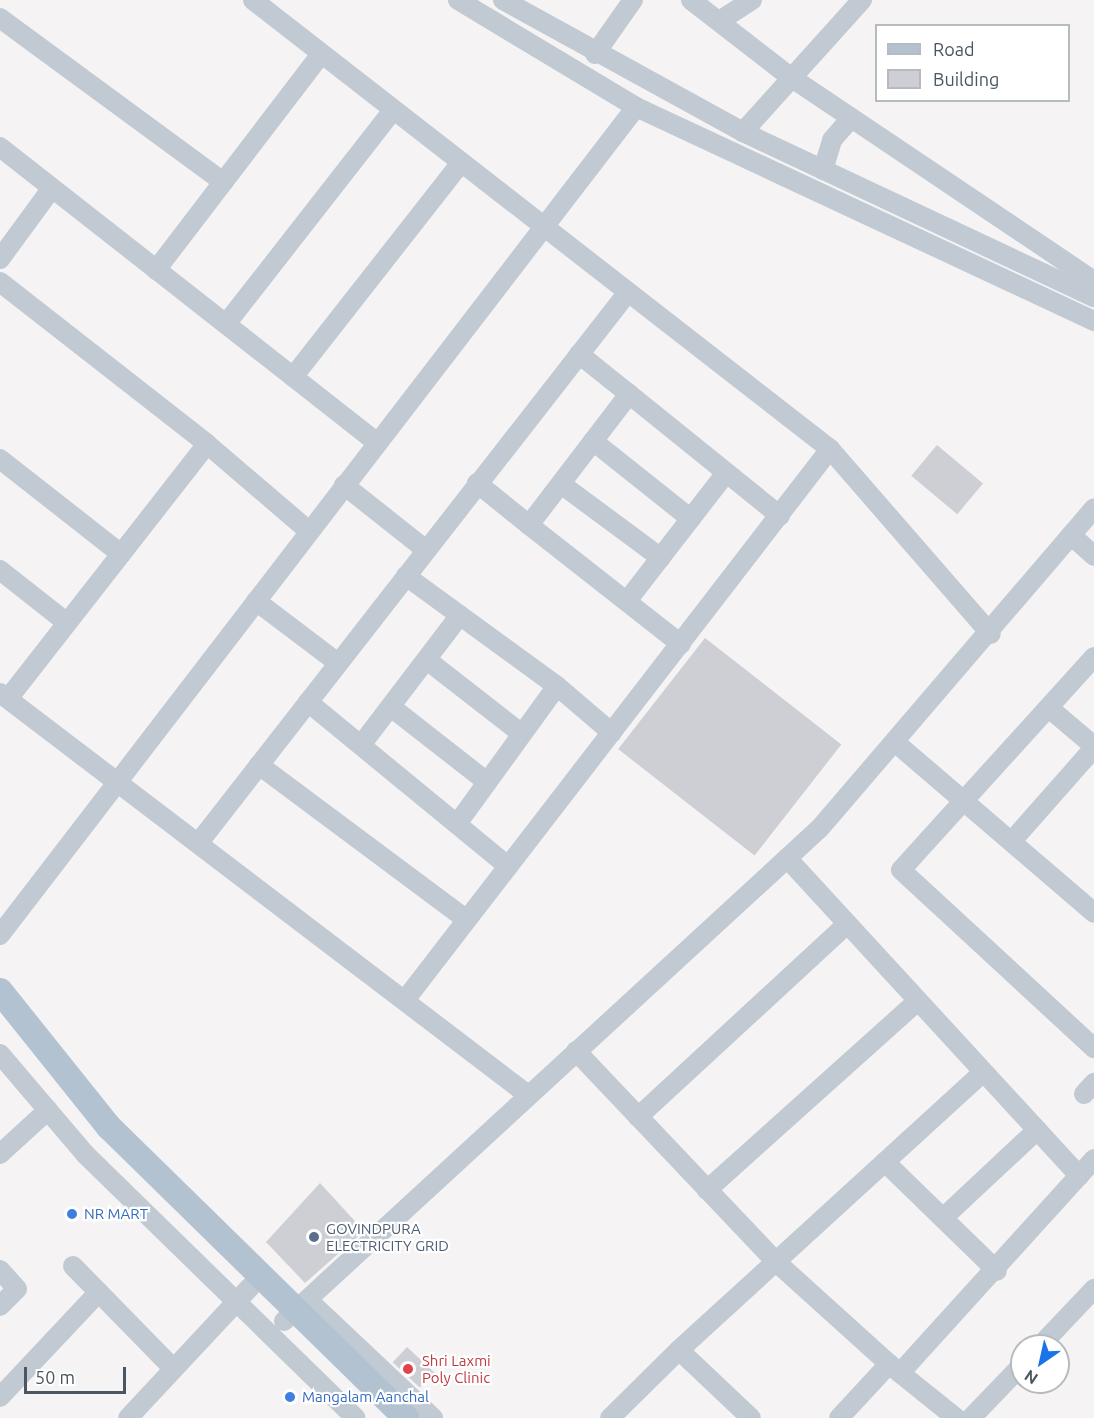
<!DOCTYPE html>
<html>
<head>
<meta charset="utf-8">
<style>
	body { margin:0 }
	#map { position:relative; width:1094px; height:1418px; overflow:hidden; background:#f5f3f3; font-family:Ubuntu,sans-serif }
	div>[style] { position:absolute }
	.building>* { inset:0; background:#cdcfd5; transform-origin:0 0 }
	.minor>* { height:20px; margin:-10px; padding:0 10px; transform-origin:10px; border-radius:10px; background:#c1cad2 }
	.major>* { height:26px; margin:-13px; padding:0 13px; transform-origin:13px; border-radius:13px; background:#b3c2d1 }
	.dots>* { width:16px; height:16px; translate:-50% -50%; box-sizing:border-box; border:3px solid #fff; border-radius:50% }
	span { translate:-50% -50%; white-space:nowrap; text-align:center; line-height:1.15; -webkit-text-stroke:4.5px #fff; paint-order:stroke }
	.shop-label { font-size:15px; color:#366cbe }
	.left { translate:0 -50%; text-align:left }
	.service-label { font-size:15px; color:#4e5e75 }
	.health-label { font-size:15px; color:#be3a42 }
	.legend { position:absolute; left:875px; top:24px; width:195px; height:78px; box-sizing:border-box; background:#fff; border:2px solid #b7bbc0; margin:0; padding:8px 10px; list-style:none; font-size:18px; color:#4a5661 }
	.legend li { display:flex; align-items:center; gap:12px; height:30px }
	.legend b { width:30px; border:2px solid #b7bbc0 }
	.north { position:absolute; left:1010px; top:1334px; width:60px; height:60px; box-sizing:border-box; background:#fff; border:2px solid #b7bbc0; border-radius:50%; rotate:214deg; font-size:16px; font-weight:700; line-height:24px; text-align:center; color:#4a5661 }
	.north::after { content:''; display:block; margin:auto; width:21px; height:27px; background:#1a73e8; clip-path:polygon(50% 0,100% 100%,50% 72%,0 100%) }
	.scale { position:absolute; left:24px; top:1367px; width:102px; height:27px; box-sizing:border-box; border:3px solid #4a5661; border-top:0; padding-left:8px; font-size:18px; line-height:21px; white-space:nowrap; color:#4a5661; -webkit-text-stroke:4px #fff; paint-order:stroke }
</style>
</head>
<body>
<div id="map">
	<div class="building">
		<div style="left:937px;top:445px;width:60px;height:40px;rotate:40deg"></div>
		<div style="left:705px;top:638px;width:173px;height:141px;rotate:38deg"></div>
		<div style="clip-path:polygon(320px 1183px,364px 1231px,305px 1283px,266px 1242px)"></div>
		<div style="left:407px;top:1347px;width:37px;height:21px;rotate:43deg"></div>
	</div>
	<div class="minor">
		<div style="left:253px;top:0;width:731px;rotate:37.89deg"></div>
		<div style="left:830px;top:449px;width:696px;rotate:127.64deg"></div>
		<div style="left:458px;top:0;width:208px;rotate:31deg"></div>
		<div style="left:636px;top:107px;width:506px;rotate:25.04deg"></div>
		<div style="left:503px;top:0;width:274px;rotate:28.8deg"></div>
		<div style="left:743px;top:132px;width:388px;rotate:25.2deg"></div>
		<div style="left:691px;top:0;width:124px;rotate:37.8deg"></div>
		<div style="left:789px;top:76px;width:367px;rotate:33.9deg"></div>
		<div style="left:0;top:18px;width:277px;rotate:36.3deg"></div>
		<div style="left:721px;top:20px;width:37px;rotate:-33deg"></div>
		<div style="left:595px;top:54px;width:66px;rotate:-54.9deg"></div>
		<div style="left:743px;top:132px;width:178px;rotate:-48deg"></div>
		<div style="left:0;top:147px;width:479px;rotate:38.1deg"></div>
		<div style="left:823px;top:170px;width:31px;rotate:-73deg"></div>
		<div style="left:832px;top:140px;width:29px;rotate:-49deg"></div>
		<div style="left:0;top:259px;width:88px;rotate:-53.8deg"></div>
		<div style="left:156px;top:270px;width:272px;rotate:-52.6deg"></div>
		<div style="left:0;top:282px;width:263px;rotate:38deg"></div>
		<div style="left:207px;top:444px;width:323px;rotate:128deg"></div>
		<div style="left:226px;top:324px;width:271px;rotate:-52deg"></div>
		<div style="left:579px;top:354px;width:64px;rotate:38.7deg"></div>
		<div style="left:293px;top:377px;width:272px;rotate:-51.9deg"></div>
		<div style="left:593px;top:441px;width:125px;rotate:38.5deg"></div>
		<div style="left:207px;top:444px;width:134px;rotate:40.5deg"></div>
		<div style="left:830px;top:449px;width:245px;rotate:49deg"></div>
		<div style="left:0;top:459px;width:154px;rotate:38.1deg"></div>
		<div style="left:477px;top:483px;width:67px;rotate:38.9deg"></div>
		<div style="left:529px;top:525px;width:165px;rotate:-52.6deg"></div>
		<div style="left:629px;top:394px;width:194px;rotate:38.9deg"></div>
		<div style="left:561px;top:484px;width:124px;rotate:36.5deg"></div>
		<div style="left:344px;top:485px;width:105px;rotate:38.4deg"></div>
		<div style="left:529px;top:525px;width:193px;rotate:38.1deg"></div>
		<div style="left:1071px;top:535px;width:31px;rotate:42deg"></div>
		<div style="left:0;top:570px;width:85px;rotate:38.3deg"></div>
		<div style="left:406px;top:576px;width:187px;rotate:36.1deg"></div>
		<div style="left:256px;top:601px;width:103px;rotate:37.1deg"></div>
		<div style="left:627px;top:601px;width:162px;rotate:-52.3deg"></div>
		<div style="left:1094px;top:657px;width:287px;rotate:132.2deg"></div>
		<div style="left:901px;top:870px;width:263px;rotate:42.7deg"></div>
		<div style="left:427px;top:660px;width:120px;rotate:37.9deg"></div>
		<div style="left:0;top:693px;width:664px;rotate:37.28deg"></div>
		<div style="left:308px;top:702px;width:259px;rotate:39.4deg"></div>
		<div style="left:391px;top:707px;width:122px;rotate:38deg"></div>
		<div style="left:1049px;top:708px;width:59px;rotate:40.2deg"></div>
		<div style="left:896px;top:743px;width:261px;rotate:40.6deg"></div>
		<div style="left:361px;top:745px;width:163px;rotate:-52.7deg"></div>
		<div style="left:259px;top:765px;width:259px;rotate:36.7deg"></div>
		<div style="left:457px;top:824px;width:170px;rotate:-54.1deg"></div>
		<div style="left:557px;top:686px;width:72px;rotate:40.5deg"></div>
		<div style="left:200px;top:841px;width:696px;rotate:-52.06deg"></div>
		<div style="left:1012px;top:841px;width:124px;rotate:-48.6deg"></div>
		<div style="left:787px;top:858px;width:432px;rotate:47.4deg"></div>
		<div style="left:0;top:935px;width:1044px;rotate:-52.47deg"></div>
		<div style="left:576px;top:1051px;width:288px;rotate:46.5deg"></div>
		<div style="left:774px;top:1260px;width:155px;rotate:42.1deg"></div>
		<div style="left:0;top:1054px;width:131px;rotate:49.6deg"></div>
		<div style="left:85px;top:1154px;width:378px;rotate:44.3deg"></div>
		<div style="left:1084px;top:1094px;width:15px;rotate:-48deg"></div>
		<div style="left:638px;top:1117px;width:284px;rotate:-42.7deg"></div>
		<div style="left:0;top:1154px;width:65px;rotate:-42.5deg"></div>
		<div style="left:885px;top:1162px;width:156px;rotate:44.2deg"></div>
		<div style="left:707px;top:1190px;width:283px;rotate:-41.9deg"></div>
		<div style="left:943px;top:1218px;width:129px;rotate:-43.1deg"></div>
		<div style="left:73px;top:1266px;width:143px;rotate:45.6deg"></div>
		<div style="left:0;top:1270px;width:25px;rotate:48deg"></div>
		<div style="left:17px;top:1289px;width:24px;rotate:135deg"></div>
		<div style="left:308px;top:1300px;width:172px;rotate:43.3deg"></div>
		<div style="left:284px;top:1321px;width:728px;rotate:-42.61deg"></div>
		<div style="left:820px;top:828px;width:421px;rotate:-49.4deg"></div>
		<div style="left:1040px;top:1346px;width:79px;rotate:-46.5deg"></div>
		<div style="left:679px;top:1350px;width:412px;rotate:-42.4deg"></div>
		<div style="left:900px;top:1373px;width:72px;rotate:38.8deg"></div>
		<div style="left:0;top:1397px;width:144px;rotate:-46.7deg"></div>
		<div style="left:128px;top:1418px;width:179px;rotate:-47deg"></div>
		<div style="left:610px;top:1418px;width:97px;rotate:-44.6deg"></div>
		<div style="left:679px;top:1350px;width:99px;rotate:43.4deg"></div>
		<div style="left:839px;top:1418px;width:74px;rotate:-47.2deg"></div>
		<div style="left:889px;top:1364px;width:14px;rotate:39deg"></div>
		<div style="left:900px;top:1373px;width:289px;rotate:-47.8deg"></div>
		<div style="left:971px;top:1418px;width:74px;rotate:-46.1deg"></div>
	</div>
	<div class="major">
		<div style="left:0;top:991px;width:174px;rotate:51.3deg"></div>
		<div style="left:109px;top:1127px;width:416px;rotate:44.4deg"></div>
	</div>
	<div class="dots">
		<div style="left:72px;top:1214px;background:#3f7fe0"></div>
		<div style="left:314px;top:1237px;background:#5c6f8a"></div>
		<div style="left:408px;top:1369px;background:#e0444e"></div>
		<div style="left:290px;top:1397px;background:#3f7fe0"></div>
	</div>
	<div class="shop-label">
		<span class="left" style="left:84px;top:1214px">NR MART</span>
		<span class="left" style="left:302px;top:1397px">Mangalam Aanchal</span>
	</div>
	<div class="service-label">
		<span class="left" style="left:326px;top:1237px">GOVINDPURA<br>ELECTRICITY GRID</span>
	</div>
	<div class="health-label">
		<span class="left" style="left:422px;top:1369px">Shri Laxmi<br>Poly Clinic</span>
	</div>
	<ul class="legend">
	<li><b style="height:8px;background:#b3c2d1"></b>Road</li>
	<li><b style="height:16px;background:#cdcfd5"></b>Building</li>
	</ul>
	<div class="north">N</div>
	<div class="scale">50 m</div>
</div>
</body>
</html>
